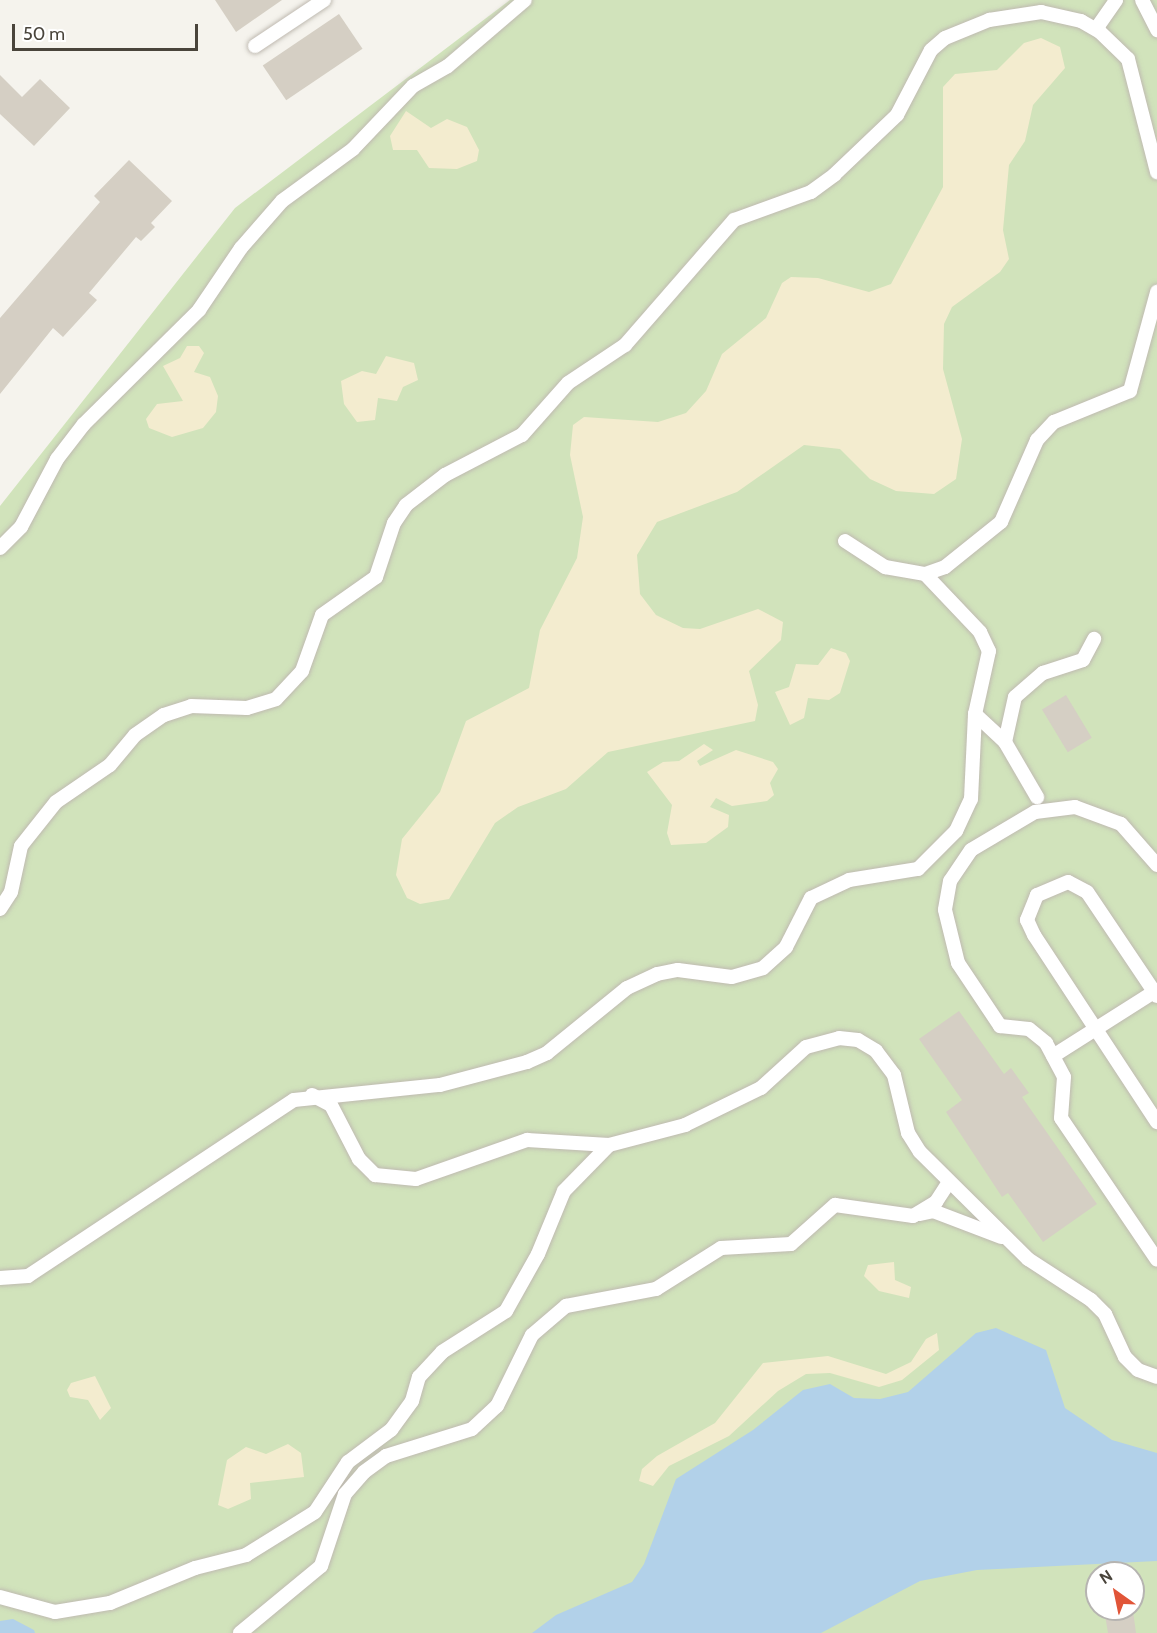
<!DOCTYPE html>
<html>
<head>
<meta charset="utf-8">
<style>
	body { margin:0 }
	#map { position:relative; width:1157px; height:1633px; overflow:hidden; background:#f5f3ed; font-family:Cabin,sans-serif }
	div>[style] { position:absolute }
	.green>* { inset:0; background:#d1e3bb }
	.sand>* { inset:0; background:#f3eccf }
	.water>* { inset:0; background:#b2d1e9 }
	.building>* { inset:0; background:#d5cfc4; transform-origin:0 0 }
	.roads { filter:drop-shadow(0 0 2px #bfbab1) drop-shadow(0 0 2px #bfbab1) }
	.lane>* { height:14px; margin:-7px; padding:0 7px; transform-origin:7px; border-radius:7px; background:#fff }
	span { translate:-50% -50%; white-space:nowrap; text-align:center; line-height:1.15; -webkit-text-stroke:6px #fff; paint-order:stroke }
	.north { position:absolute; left:1085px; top:1561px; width:60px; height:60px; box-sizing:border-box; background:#fff; border:2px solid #b6b4b1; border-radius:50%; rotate:327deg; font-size:16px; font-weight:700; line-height:24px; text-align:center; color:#49443b }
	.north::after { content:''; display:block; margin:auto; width:21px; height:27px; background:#e15538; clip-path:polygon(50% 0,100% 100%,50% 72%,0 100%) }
	.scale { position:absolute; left:12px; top:24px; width:186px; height:27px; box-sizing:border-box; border:3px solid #49443b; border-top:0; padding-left:8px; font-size:18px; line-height:21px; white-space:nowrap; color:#49443b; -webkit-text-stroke:4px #fff; paint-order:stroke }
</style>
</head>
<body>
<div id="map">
	<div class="green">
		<div style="clip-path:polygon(evenodd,510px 0,1157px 0,1157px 1633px,0 1633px,0 506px,235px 208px,510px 0,1097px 1573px,1133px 1573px,1133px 1609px,1097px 1609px,1097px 1573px)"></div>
	</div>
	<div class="sand">
		<div style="clip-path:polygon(1041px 38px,1060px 47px,1065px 68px,1033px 105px,1025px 141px,1009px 165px,1003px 230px,1009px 259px,1000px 272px,952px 307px,944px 324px,943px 369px,962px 439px,956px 479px,934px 494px,896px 491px,870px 479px,840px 449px,804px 445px,737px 492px,657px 522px,637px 555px,640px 594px,656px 615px,683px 628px,700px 629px,758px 609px,783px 622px,781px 640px,749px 671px,758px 705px,755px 721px,608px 752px,566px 789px,518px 807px,495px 823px,449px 899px,420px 904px,407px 898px,396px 875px,402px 839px,440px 792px,466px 721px,529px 688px,540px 630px,577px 558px,583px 517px,570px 455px,573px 425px,584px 417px,658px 422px,686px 413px,706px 391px,722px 354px,766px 318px,782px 283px,791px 277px,818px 278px,869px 292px,891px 284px,943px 187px,943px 87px,955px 74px,997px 70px,1024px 43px)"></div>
		<div style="clip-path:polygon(406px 111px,431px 128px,447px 119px,467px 127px,479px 150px,477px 161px,457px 169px,429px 168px,417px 150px,393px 150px,390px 136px)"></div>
		<div style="clip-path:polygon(187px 346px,199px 346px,204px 353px,194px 372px,210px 377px,218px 396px,216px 412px,203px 428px,172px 437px,149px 428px,146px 419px,157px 404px,183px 401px,163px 366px,180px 358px)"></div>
		<div style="clip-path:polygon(386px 356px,414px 363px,418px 380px,403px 387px,397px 401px,378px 398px,375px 420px,357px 422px,344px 404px,341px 381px,362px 371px,376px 374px)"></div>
		<div style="clip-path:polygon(831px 648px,846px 653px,850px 661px,840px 693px,829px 700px,808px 698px,804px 718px,790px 725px,775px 692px,789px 687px,796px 664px,818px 665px)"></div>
		<div style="clip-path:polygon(704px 744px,713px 750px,697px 761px,700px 766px,736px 750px,773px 762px,778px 769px,770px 783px,774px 795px,767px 801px,732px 806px,716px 798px,710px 807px,729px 815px,728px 827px,706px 843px,671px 845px,667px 833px,672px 805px,647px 772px,663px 762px,679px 761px)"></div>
		<div style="clip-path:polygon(894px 1262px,895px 1280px,911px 1287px,909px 1298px,879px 1291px,864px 1276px,868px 1265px)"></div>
		<div style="clip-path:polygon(937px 1333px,939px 1350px,902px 1380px,879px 1387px,830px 1373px,806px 1374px,778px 1391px,729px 1436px,669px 1466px,653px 1486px,639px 1481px,642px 1469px,657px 1456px,715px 1423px,763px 1363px,828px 1356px,886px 1374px,911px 1362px,926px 1339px)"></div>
		<div style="clip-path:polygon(95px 1376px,111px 1408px,100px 1420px,88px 1400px,70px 1397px,67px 1390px,71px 1383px)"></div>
		<div style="clip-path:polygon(288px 1444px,301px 1453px,304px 1477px,250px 1483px,251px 1499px,228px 1509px,218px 1505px,227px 1460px,246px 1447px,266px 1454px)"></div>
	</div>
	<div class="water">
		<div style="clip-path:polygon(996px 1328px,1046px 1350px,1065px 1408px,1112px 1440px,1157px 1453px,1157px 1561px,977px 1570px,920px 1581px,821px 1633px,532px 1633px,556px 1615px,632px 1582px,644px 1564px,676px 1479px,753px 1430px,803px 1390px,830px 1384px,854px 1398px,880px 1399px,908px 1392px,976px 1333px)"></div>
		<div style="clip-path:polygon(13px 1619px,34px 1630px,35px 1633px,0 1633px,0 1621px)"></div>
	</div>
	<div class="building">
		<div style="clip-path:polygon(215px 0,282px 0,236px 32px)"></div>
		<div style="left:339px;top:14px;width:42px;height:92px;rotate:56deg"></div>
		<div style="clip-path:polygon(0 75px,22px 97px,40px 79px,70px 108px,34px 146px,0 114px)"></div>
		<div style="clip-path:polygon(129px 160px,172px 201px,151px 223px,155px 227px,141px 241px,136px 237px,89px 293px,97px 300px,63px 337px,53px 328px,0 394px,0 318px,100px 202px,94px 196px)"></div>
		<div style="left:1066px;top:695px;width:50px;height:28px;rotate:59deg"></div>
		<div style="clip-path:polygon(959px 1011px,1004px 1074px,1011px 1068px,1029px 1093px,1022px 1097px,1097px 1204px,1043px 1242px,1008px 1193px,1002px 1197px,946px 1112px,962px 1100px,919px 1039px)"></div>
		<div style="clip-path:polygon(1133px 1611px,1136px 1633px,1108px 1633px,1105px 1615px)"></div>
	</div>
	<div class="roads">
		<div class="lane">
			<div style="left:1142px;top:0;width:34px;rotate:63deg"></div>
			<div style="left:1096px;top:29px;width:35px;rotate:-55deg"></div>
			<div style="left:255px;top:46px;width:83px;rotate:-33.7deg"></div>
			<div style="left:845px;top:541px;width:48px;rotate:33deg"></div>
			<div style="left:885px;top:567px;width:41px;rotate:9.9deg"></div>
			<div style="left:925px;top:574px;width:80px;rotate:46.5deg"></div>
			<div style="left:980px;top:632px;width:21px;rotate:65deg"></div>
			<div style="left:989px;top:651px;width:65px;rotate:102.5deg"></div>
			<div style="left:975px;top:714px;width:41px;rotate:43deg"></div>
			<div style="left:1005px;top:742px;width:46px;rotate:-77.5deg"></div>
			<div style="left:1015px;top:697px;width:37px;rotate:-41deg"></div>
			<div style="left:1043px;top:673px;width:42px;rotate:-18deg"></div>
			<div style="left:1083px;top:660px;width:24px;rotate:-62deg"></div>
			<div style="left:0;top:548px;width:30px;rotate:-45deg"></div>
			<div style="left:21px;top:527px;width:77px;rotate:-62.1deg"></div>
			<div style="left:57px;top:459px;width:44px;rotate:-52.4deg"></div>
			<div style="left:84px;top:424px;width:162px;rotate:-44.7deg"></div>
			<div style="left:199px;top:310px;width:75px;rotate:-55.9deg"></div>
			<div style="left:241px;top:248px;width:62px;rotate:-48.9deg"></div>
			<div style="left:282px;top:201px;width:88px;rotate:-36.2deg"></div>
			<div style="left:353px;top:149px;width:87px;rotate:-46.4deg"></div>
			<div style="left:413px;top:86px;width:40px;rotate:-29.7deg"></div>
			<div style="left:448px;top:66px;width:101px;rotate:-40.6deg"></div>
			<div style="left:925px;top:574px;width:21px;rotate:-19deg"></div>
			<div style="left:945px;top:567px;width:72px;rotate:-38.8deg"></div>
			<div style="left:1001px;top:522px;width:90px;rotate:-66.3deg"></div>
			<div style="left:1037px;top:440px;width:25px;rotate:-47deg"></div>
			<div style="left:1054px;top:422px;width:82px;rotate:-22.2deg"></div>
			<div style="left:1130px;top:391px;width:103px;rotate:-74.7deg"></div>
			<div style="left:1005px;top:742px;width:64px;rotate:59.8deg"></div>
			<div style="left:1157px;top:865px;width:55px;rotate:-131.3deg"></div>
			<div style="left:1121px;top:824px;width:49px;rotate:-159.7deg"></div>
			<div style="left:1075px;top:807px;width:40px;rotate:172.9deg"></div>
			<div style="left:1035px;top:812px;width:74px;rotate:149.3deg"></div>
			<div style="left:971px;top:850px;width:37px;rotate:124deg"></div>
			<div style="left:950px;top:881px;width:29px;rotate:100deg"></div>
			<div style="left:945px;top:910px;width:55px;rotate:76.2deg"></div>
			<div style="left:958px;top:963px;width:76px;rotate:56.3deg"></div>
			<div style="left:1000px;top:1026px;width:29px;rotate:6deg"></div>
			<div style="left:1029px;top:1029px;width:22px;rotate:39deg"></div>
			<div style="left:1046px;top:1043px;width:38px;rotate:62deg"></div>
			<div style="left:1064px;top:1077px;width:41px;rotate:94.2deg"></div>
			<div style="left:1061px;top:1118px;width:171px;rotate:55.9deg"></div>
			<div style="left:0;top:909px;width:20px;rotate:-57deg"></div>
			<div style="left:11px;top:892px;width:47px;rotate:-77.7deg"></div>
			<div style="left:21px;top:846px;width:56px;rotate:-51.5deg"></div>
			<div style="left:56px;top:802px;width:65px;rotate:-34.4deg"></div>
			<div style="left:110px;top:765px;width:39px;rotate:-50deg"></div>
			<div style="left:135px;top:735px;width:35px;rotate:-35deg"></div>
			<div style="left:164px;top:715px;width:28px;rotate:-18deg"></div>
			<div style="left:191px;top:706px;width:56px;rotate:2deg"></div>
			<div style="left:247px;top:708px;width:30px;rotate:-17deg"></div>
			<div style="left:276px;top:699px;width:38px;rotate:-47deg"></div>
			<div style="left:302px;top:671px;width:59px;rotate:-70.3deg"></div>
			<div style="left:322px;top:615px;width:66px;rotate:-35.1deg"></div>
			<div style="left:376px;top:577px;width:57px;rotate:-71.6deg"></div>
			<div style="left:394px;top:523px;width:22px;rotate:-56deg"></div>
			<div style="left:406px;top:505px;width:49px;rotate:-37.6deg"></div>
			<div style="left:445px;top:475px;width:87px;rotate:-27.5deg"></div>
			<div style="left:522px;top:435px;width:69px;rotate:-48.5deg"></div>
			<div style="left:568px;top:383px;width:69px;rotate:-33.7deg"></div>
			<div style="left:625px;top:345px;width:166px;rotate:-48.9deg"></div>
			<div style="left:734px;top:220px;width:82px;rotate:-20deg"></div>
			<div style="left:811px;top:192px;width:29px;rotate:-36deg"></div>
			<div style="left:834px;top:175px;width:87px;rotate:-43.6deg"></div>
			<div style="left:897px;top:115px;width:73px;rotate:-62.4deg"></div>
			<div style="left:931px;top:50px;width:18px;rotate:-41deg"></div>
			<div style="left:945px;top:38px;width:48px;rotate:-22.2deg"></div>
			<div style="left:989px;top:20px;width:53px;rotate:-8.7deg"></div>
			<div style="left:1041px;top:12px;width:41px;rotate:12.7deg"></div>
			<div style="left:1081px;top:21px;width:22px;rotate:30deg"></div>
			<div style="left:1100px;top:32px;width:39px;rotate:44deg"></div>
			<div style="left:1128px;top:59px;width:117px;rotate:75.6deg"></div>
			<div style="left:1157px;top:996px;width:125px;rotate:-123.9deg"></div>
			<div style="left:1087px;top:892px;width:21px;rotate:-152deg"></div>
			<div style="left:1068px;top:882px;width:34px;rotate:157deg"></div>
			<div style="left:1037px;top:895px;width:27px;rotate:112deg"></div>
			<div style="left:1027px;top:920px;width:17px;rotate:65deg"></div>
			<div style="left:1034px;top:935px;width:224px;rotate:56.7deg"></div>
			<div style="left:1053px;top:1056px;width:123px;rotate:-32.4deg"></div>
			<div style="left:312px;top:1095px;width:21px;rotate:28deg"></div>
			<div style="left:331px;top:1105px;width:61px;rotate:62.6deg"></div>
			<div style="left:359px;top:1159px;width:23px;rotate:45deg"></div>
			<div style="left:375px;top:1175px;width:41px;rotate:5.6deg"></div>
			<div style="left:416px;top:1179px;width:118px;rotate:-19.4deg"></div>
			<div style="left:527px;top:1140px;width:82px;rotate:3.5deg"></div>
			<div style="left:609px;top:1145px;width:79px;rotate:-14.7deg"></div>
			<div style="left:685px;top:1125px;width:85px;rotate:-26deg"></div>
			<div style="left:761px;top:1088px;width:61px;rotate:-42.3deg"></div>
			<div style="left:806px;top:1047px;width:34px;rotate:-15deg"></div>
			<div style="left:839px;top:1038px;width:19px;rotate:6deg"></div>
			<div style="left:858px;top:1040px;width:21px;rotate:31deg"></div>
			<div style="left:876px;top:1051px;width:30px;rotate:53deg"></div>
			<div style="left:894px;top:1075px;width:60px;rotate:76.4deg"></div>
			<div style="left:908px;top:1133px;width:22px;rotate:58deg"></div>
			<div style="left:920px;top:1152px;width:152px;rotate:44.7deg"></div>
			<div style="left:1028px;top:1259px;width:75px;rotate:33.1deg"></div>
			<div style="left:1091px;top:1300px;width:20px;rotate:45deg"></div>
			<div style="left:1105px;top:1314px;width:47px;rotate:65.1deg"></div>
			<div style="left:1125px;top:1357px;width:18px;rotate:45deg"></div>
			<div style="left:1138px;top:1370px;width:20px;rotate:20deg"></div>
			<div style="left:920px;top:1214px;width:13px;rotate:-13deg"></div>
			<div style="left:933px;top:1211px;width:73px;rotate:20.9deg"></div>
			<div style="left:0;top:1278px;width:28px;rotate:-4deg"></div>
			<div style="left:28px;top:1276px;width:319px;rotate:-33.5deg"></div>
			<div style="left:294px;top:1100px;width:147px;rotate:-5.9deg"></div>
			<div style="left:440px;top:1085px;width:90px;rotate:-14.8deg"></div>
			<div style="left:527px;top:1062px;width:22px;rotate:-24deg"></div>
			<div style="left:547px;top:1053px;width:103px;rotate:-39.1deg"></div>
			<div style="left:627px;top:988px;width:33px;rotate:-25deg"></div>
			<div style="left:657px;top:974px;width:21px;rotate:-11deg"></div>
			<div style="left:678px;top:970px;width:54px;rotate:7.4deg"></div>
			<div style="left:732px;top:977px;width:32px;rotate:-16deg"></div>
			<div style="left:763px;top:968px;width:31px;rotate:-42deg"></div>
			<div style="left:786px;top:947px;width:55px;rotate:-63deg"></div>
			<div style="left:811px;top:898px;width:42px;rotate:-25.3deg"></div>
			<div style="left:849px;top:880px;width:70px;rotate:-9.1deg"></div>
			<div style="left:918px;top:869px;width:54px;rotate:-45deg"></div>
			<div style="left:956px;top:831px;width:35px;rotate:-65deg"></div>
			<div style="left:971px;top:799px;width:85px;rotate:-87.3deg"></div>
			<div style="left:0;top:1597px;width:57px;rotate:15.3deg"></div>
			<div style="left:55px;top:1612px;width:56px;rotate:-9.3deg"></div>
			<div style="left:110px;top:1603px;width:92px;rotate:-22.4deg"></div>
			<div style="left:195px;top:1568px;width:53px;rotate:-14.3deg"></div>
			<div style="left:246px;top:1555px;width:81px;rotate:-31.9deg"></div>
			<div style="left:315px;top:1512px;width:60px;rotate:-56.6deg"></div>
			<div style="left:348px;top:1462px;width:54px;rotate:-36.7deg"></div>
			<div style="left:391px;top:1430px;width:36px;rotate:-54deg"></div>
			<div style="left:412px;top:1401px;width:25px;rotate:-74deg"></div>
			<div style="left:419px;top:1377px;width:34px;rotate:-47deg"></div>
			<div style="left:442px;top:1352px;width:76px;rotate:-32.6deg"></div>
			<div style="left:506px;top:1311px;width:65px;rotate:-60.7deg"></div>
			<div style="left:538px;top:1254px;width:68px;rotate:-67.6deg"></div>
			<div style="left:564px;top:1191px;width:64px;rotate:-45.6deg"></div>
			<div style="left:240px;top:1633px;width:105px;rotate:-39.6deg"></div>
			<div style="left:321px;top:1566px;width:76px;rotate:-71.6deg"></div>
			<div style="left:345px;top:1494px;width:29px;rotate:-49deg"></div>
			<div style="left:364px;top:1472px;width:27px;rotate:-36deg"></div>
			<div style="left:386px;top:1456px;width:90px;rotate:-17.4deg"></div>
			<div style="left:472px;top:1429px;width:34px;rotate:-43deg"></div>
			<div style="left:497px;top:1406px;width:79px;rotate:-63.8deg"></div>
			<div style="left:532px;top:1335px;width:45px;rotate:-40.5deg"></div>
			<div style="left:566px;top:1306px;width:92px;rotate:-10.7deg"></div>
			<div style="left:656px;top:1289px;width:77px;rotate:-32.2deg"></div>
			<div style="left:721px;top:1248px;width:70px;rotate:-3.3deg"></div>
			<div style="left:791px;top:1244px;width:59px;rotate:-41.6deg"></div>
			<div style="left:835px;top:1205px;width:79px;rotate:8deg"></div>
			<div style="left:913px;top:1216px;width:27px;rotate:-31deg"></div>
			<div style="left:936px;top:1202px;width:24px;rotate:-57deg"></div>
		</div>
	</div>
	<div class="north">N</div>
	<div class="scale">50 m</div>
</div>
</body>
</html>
